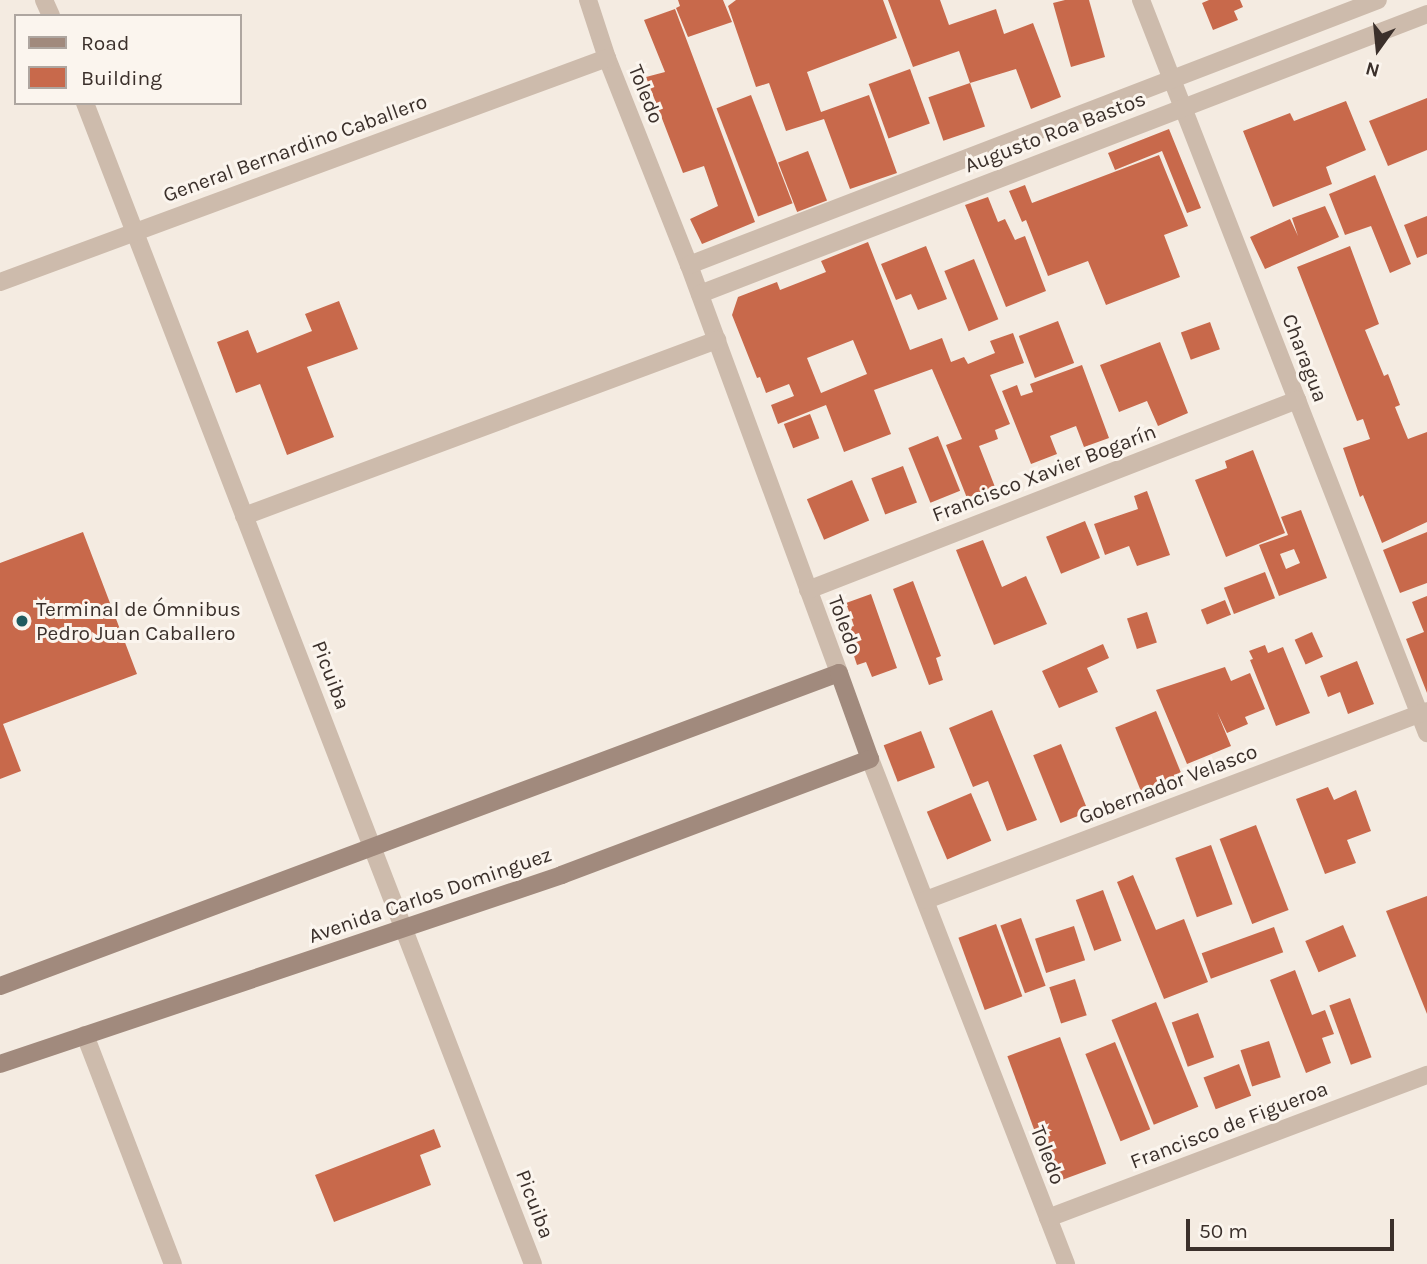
<!DOCTYPE html>
<html>
<head>
<meta charset="utf-8">
<style>
	body { margin:0 }
	#map { position:relative; width:1427px; height:1264px; overflow:hidden; background:#f4ebe1; font-family:Karla,sans-serif }
	div>[style] { position:absolute }
	.building>* { inset:0; background:#c8694b; transform-origin:0 0 }
	.street>* { height:18px; margin:-9px; padding:0 9px; transform-origin:9px; border-radius:9px; background:#cdbbac }
	.secondary>* { height:18px; margin:-9px; padding:0 9px; transform-origin:9px; border-radius:9px; background:#a18a7d }
	.dots>* { width:19px; height:19px; translate:-50% -50%; box-sizing:border-box; border:4px solid #fbf5ee; border-radius:50% }
	span { translate:-50% -50%; white-space:nowrap; text-align:center; line-height:1.15; -webkit-text-stroke:6px #fbf5ee; paint-order:stroke }
	.street-label { font-size:21px; color:#3b302b }
	.poi-label { font-size:21px; color:#3b302b }
	.left { translate:0 -50%; text-align:left }
	.legend { position:absolute; left:14px; top:14px; width:228px; height:91px; box-sizing:border-box; background:#fbf5ee; border:2px solid #aea6a0; margin:0; padding:9px 12px; list-style:none; font-size:21px; color:#3b302b }
	.legend li { display:flex; align-items:center; gap:14px; height:35px }
	.legend b { width:35px; border:2px solid #aea6a0 }
	.north { position:absolute; left:1343px; top:14px; width:70px; height:70px; -webkit-text-stroke:5px #fbf5ee; paint-order:stroke; rotate:195deg; font-size:19px; font-weight:700; line-height:28px; text-align:center; color:#3b302b }
	.north::after { content:''; display:block; margin:auto; width:24px; height:32px; background:#3b302b; clip-path:polygon(50% 0,100% 100%,50% 72%,0 100%) }
	.scale { position:absolute; left:1186px; top:1219px; width:208px; height:32px; box-sizing:border-box; border:4px solid #3b302b; border-top:0; padding-left:9px; font-size:21px; line-height:24px; white-space:nowrap; color:#3b302b; -webkit-text-stroke:5px #fbf5ee; paint-order:stroke }
</style>
</head>
<body>
<div id="map">
	<div class="building">
		<div style="clip-path:polygon(678px 0,723px 0,732px 22px,688px 37px,676px 8px,680px 6px)"></div>
		<div style="clip-path:polygon(736px 0,883px 0,897px 38px,807px 72px,821px 112px,869px 95px,897px 173px,850px 189px,824px 119px,786px 131px,769px 83px,756px 87px,728px 6px)"></div>
		<div style="clip-path:polygon(888px 0,940px 0,949px 25px,996px 9px,1004px 34px,1033px 23px,1061px 97px,1031px 109px,1016px 69px,970px 83px,959px 51px,913px 67px)"></div>
		<div style="clip-path:polygon(1065px 0,1089px 0,1105px 57px,1071px 67px,1053px 3px)"></div>
		<div style="clip-path:polygon(1209px 0,1240px 0,1243px 7px,1234px 11px,1238px 20px,1213px 30px,1202px 3px)"></div>
		<div style="clip-path:polygon(675px 9px,755px 222px,702px 244px,690px 219px,718px 206px,704px 166px,683px 173px,646px 77px,665px 72px,644px 20px)"></div>
		<div style="left:910px;top:69px;width:58px;height:44px;rotate:70deg"></div>
		<div style="left:970px;top:83px;width:46px;height:44px;rotate:71deg"></div>
		<div style="left:751px;top:95px;width:116px;height:37px;rotate:69deg"></div>
		<div style="clip-path:polygon(1427px 98px,1427px 150px,1388px 166px,1369px 121px)"></div>
		<div style="clip-path:polygon(1346px 101px,1366px 150px,1326px 167px,1332px 184px,1273px 207px,1243px 131px,1290px 113px,1294px 121px)"></div>
		<div style="clip-path:polygon(1169px 129px,1201px 208px,1187px 213px,1162px 151px,1115px 170px,1108px 153px)"></div>
		<div style="left:808px;top:151px;width:53px;height:32px;rotate:69deg"></div>
		<div style="clip-path:polygon(1159px 155px,1188px 226px,1164px 235px,1180px 277px,1106px 305px,1088px 261px,1048px 276px,1026px 220px,1022px 222px,1009px 191px,1025px 185px,1032px 203px)"></div>
		<div style="clip-path:polygon(1375px 175px,1411px 264px,1390px 273px,1371px 226px,1345px 235px,1329px 194px)"></div>
		<div style="clip-path:polygon(988px 197px,998px 222px,1005px 219px,1015px 240px,1025px 236px,1046px 291px,1006px 307px,965px 205px)"></div>
		<div style="clip-path:polygon(1325px 206px,1339px 237px,1265px 269px,1250px 237px,1290px 219px,1298px 236px,1292px 218px)"></div>
		<div style="clip-path:polygon(1427px 216px,1427px 254px,1417px 258px,1404px 225px)"></div>
		<div style="clip-path:polygon(evenodd,868px 242px,910px 350px,942px 338px,951px 362px,964px 357px,968px 364px,995px 353px,990px 341px,1013px 333px,1024px 363px,990px 375px,1010px 424px,995px 430px,998px 439px,979px 446px,995px 487px,967px 498px,946px 445px,962px 439px,932px 369px,874px 390px,891px 434px,844px 452px,826px 405px,778px 424px,771px 405px,794px 396px,789px 384px,766px 393px,760px 377px,757px 378px,732px 315px,738px 297px,777px 282px,780px 290px,826px 272px,821px 261px,868px 242px,853px 340px,867px 374px,821px 393px,807px 358px,853px 340px)"></div>
		<div style="clip-path:polygon(926px 246px,947px 299px,918px 310px,911px 294px,896px 300px,881px 264px)"></div>
		<div style="clip-path:polygon(1350px 246px,1379px 324px,1365px 330px,1384px 376px,1388px 374px,1400px 405px,1395px 407px,1403px 427px,1408px 439px,1427px 432px,1427px 522px,1382px 543px,1363px 495px,1360px 497px,1343px 448px,1370px 439px,1363px 419px,1357px 421px,1297px 267px)"></div>
		<div style="left:974px;top:259px;width:65px;height:32px;rotate:68deg"></div>
		<div style="clip-path:polygon(339px 301px,358px 349px,307px 367px,334px 437px,287px 455px,260px 384px,236px 393px,217px 342px,248px 330px,257px 353px,312px 331px,305px 314px)"></div>
		<div style="left:1058px;top:321px;width:45px;height:42px;rotate:69deg"></div>
		<div style="left:1210px;top:322px;width:29px;height:31px;rotate:70deg"></div>
		<div style="clip-path:polygon(1160px 342px,1188px 413px,1158px 426px,1147px 401px,1119px 412px,1100px 365px)"></div>
		<div style="clip-path:polygon(1082px 365px,1109px 438px,1084px 447px,1076px 426px,1050px 436px,1057px 454px,1031px 464px,1002px 391px,1017px 385px,1021px 396px,1033px 392px,1030px 384px)"></div>
		<div style="left:810px;top:414px;width:26px;height:28px;rotate:69deg"></div>
		<div style="left:938px;top:436px;width:59px;height:32px;rotate:68deg"></div>
		<div style="clip-path:polygon(1253px 450px,1285px 533px,1226px 557px,1195px 480px,1227px 468px,1225px 461px)"></div>
		<div style="left:903px;top:466px;width:39px;height:34px;rotate:69deg"></div>
		<div style="left:852px;top:480px;width:44px;height:49px;rotate:67deg"></div>
		<div style="clip-path:polygon(1147px 491px,1170px 555px,1137px 566px,1129px 546px,1105px 555px,1094px 524px,1138px 509px,1134px 496px)"></div>
		<div style="clip-path:polygon(evenodd,1301px 510px,1327px 578px,1279px 596px,1259px 545px,1288px 535px,1281px 517px,1301px 510px,1294px 549px,1300px 563px,1286px 569px,1280px 554px,1294px 549px)"></div>
		<div style="left:1085px;top:521px;width:40px;height:42px;rotate:68deg"></div>
		<div style="clip-path:polygon(83px 532px,137px 674px,3px 724px,21px 771px,0 779px,0 563px)"></div>
		<div style="clip-path:polygon(1427px 532px,1427px 583px,1400px 593px,1383px 550px)"></div>
		<div style="clip-path:polygon(983px 540px,1002px 587px,1026px 576px,1047px 624px,994px 645px,956px 550px)"></div>
		<div style="left:1265px;top:572px;width:28px;height:44px;rotate:69deg"></div>
		<div style="clip-path:polygon(913px 581px,941px 656px,936px 658px,943px 680px,929px 685px,893px 589px)"></div>
		<div style="clip-path:polygon(871px 594px,897px 668px,872px 677px,866px 662px,857px 665px,845px 629px,854px 626px,846px 603px)"></div>
		<div style="clip-path:polygon(1427px 596px,1427px 693px,1406px 639px,1424px 632px,1412px 602px)"></div>
		<div style="left:1225px;top:600px;width:16px;height:26px;rotate:68deg"></div>
		<div style="left:1147px;top:612px;width:32px;height:21px;rotate:72deg"></div>
		<div style="left:1312px;top:632px;width:27px;height:19px;rotate:66deg"></div>
		<div style="clip-path:polygon(1103px 644px,1109px 658px,1087px 668px,1098px 692px,1059px 708px,1042px 671px)"></div>
		<div style="clip-path:polygon(1265px 645px,1268px 653px,1283px 647px,1310px 713px,1276px 726px,1250px 660px,1253px 659px,1249px 651px)"></div>
		<div style="clip-path:polygon(1357px 661px,1374px 704px,1348px 714px,1340px 692px,1328px 697px,1320px 676px)"></div>
		<div style="clip-path:polygon(1225px 667px,1231px 681px,1250px 673px,1265px 709px,1245px 717px,1248px 724px,1227px 733px,1217px 712px,1231px 746px,1187px 764px,1156px 690px)"></div>
		<div style="clip-path:polygon(992px 710px,1037px 820px,1007px 831px,988px 781px,973px 787px,949px 728px)"></div>
		<div style="left:1156px;top:711px;width:74px;height:44px;rotate:68deg"></div>
		<div style="left:921px;top:731px;width:39px;height:40px;rotate:69deg"></div>
		<div style="left:1061px;top:744px;width:73px;height:30px;rotate:68deg"></div>
		<div style="clip-path:polygon(1328px 787px,1334px 800px,1356px 790px,1371px 831px,1347px 840px,1356px 863px,1325px 874px,1296px 799px)"></div>
		<div style="left:971px;top:793px;width:52px;height:48px;rotate:67deg"></div>
		<div style="left:1256px;top:825px;width:91px;height:39px;rotate:69deg"></div>
		<div style="left:1211px;top:845px;width:63px;height:38px;rotate:70deg"></div>
		<div style="clip-path:polygon(1133px 875px,1156px 930px,1184px 919px,1208px 982px,1164px 999px,1117px 882px)"></div>
		<div style="left:1103px;top:890px;width:54px;height:29px;rotate:70deg"></div>
		<div style="clip-path:polygon(1427px 896px,1427px 1014px,1386px 911px)"></div>
		<div style="left:1021px;top:918px;width:72px;height:22px;rotate:70deg"></div>
		<div style="left:996px;top:924px;width:77px;height:40px;rotate:70deg"></div>
		<div style="left:1343px;top:925px;width:34px;height:41px;rotate:67deg"></div>
		<div style="left:1074px;top:926px;width:36px;height:41px;rotate:72deg"></div>
		<div style="left:1274px;top:927px;width:27px;height:77px;rotate:70deg"></div>
		<div style="clip-path:polygon(1295px 970px,1312px 1015px,1325px 1010px,1334px 1034px,1322px 1038px,1331px 1063px,1306px 1073px,1270px 980px)"></div>
		<div style="left:1075px;top:979px;width:38px;height:27px;rotate:72deg"></div>
		<div style="left:1350px;top:998px;width:63px;height:22px;rotate:70deg"></div>
		<div style="left:1156px;top:1002px;width:113px;height:48px;rotate:68deg"></div>
		<div style="left:1198px;top:1013px;width:47px;height:28px;rotate:70deg"></div>
		<div style="left:1060px;top:1037px;width:135px;height:56px;rotate:70deg"></div>
		<div style="left:1269px;top:1041px;width:38px;height:30px;rotate:72deg"></div>
		<div style="left:1115px;top:1042px;width:94px;height:32px;rotate:68deg"></div>
		<div style="left:1239px;top:1064px;width:34px;height:38px;rotate:69deg"></div>
		<div style="clip-path:polygon(434px 1129px,441px 1147px,420px 1155px,431px 1185px,334px 1222px,315px 1175px)"></div>
	</div>
	<div class="street">
		<div style="left:44px;top:0;width:17px;rotate:66deg"></div>
		<div style="left:588px;top:0;width:61px;rotate:71.9deg"></div>
		<div style="left:607px;top:58px;width:223px;rotate:68.4deg"></div>
		<div style="left:689px;top:265px;width:435px;rotate:69.8deg"></div>
		<div style="left:1141px;top:0;width:787px;rotate:68.69deg"></div>
		<div style="left:85px;top:103px;width:1244px;rotate:68.9deg"></div>
		<div style="left:689px;top:265px;width:738px;rotate:-21.04deg"></div>
		<div style="left:0;top:282px;width:647px;rotate:-20.26deg"></div>
		<div style="left:700px;top:294px;width:779px;rotate:-21.06deg"></div>
		<div style="left:244px;top:516px;width:505px;rotate:-20.41deg"></div>
		<div style="left:808px;top:590px;width:525px;rotate:-21.23deg"></div>
		<div style="left:870px;top:759px;width:542px;rotate:68.79deg"></div>
		<div style="left:926px;top:900px;width:535px;rotate:-20.67deg"></div>
		<div style="left:85px;top:1035px;width:245px;rotate:69deg"></div>
		<div style="left:1048px;top:1218px;width:405px;rotate:-20.7deg"></div>
	</div>
	<div class="secondary">
		<div style="left:0;top:986px;width:895px;rotate:-20.46deg"></div>
		<div style="left:839px;top:673px;width:91px;rotate:70.2deg"></div>
		<div style="left:870px;top:759px;width:329px;rotate:159.4deg"></div>
		<div style="left:562px;top:875px;width:593px;rotate:161.41deg"></div>
	</div>
	<div class="dots">
		<div style="left:22px;top:621px;background:#1f5a5e"></div>
	</div>
	<div class="street-label">
		<span style="left:646px;top:94px;rotate:68deg">Toledo</span>
		<span style="left:1055px;top:132px;rotate:-21deg">Augusto Roa Bastos</span>
		<span style="left:295px;top:148px;rotate:-20deg">General Bernardino Caballero</span>
		<span style="left:1305px;top:358px;rotate:69deg">Charagua</span>
		<span style="left:1044px;top:473px;rotate:-21deg">Francisco Xavier Bogarín</span>
		<span style="left:845px;top:625px;rotate:70deg">Toledo</span>
		<span style="left:331px;top:675px;rotate:69deg">Picuiba</span>
		<span style="left:1168px;top:784px;rotate:-21deg">Gobernador Velasco</span>
		<span style="left:430px;top:895px;rotate:-19deg">Avenida Carlos Dominguez</span>
		<span style="left:1229px;top:1125px;rotate:-21deg">Francisco de Figueroa</span>
		<span style="left:1048px;top:1155px;rotate:69deg">Toledo</span>
		<span style="left:535px;top:1204px;rotate:69deg">Picuiba</span>
	</div>
	<div class="poi-label">
		<span class="left" style="left:36px;top:621px">Terminal de Ómnibus<br>Pedro Juan Caballero</span>
	</div>
	<ul class="legend">
	<li><b style="height:9px;background:#a18a7d"></b>Road</li>
	<li><b style="height:19px;background:#c8694b"></b>Building</li>
	</ul>
	<div class="north">N</div>
	<div class="scale">50 m</div>
</div>
</body>
</html>
